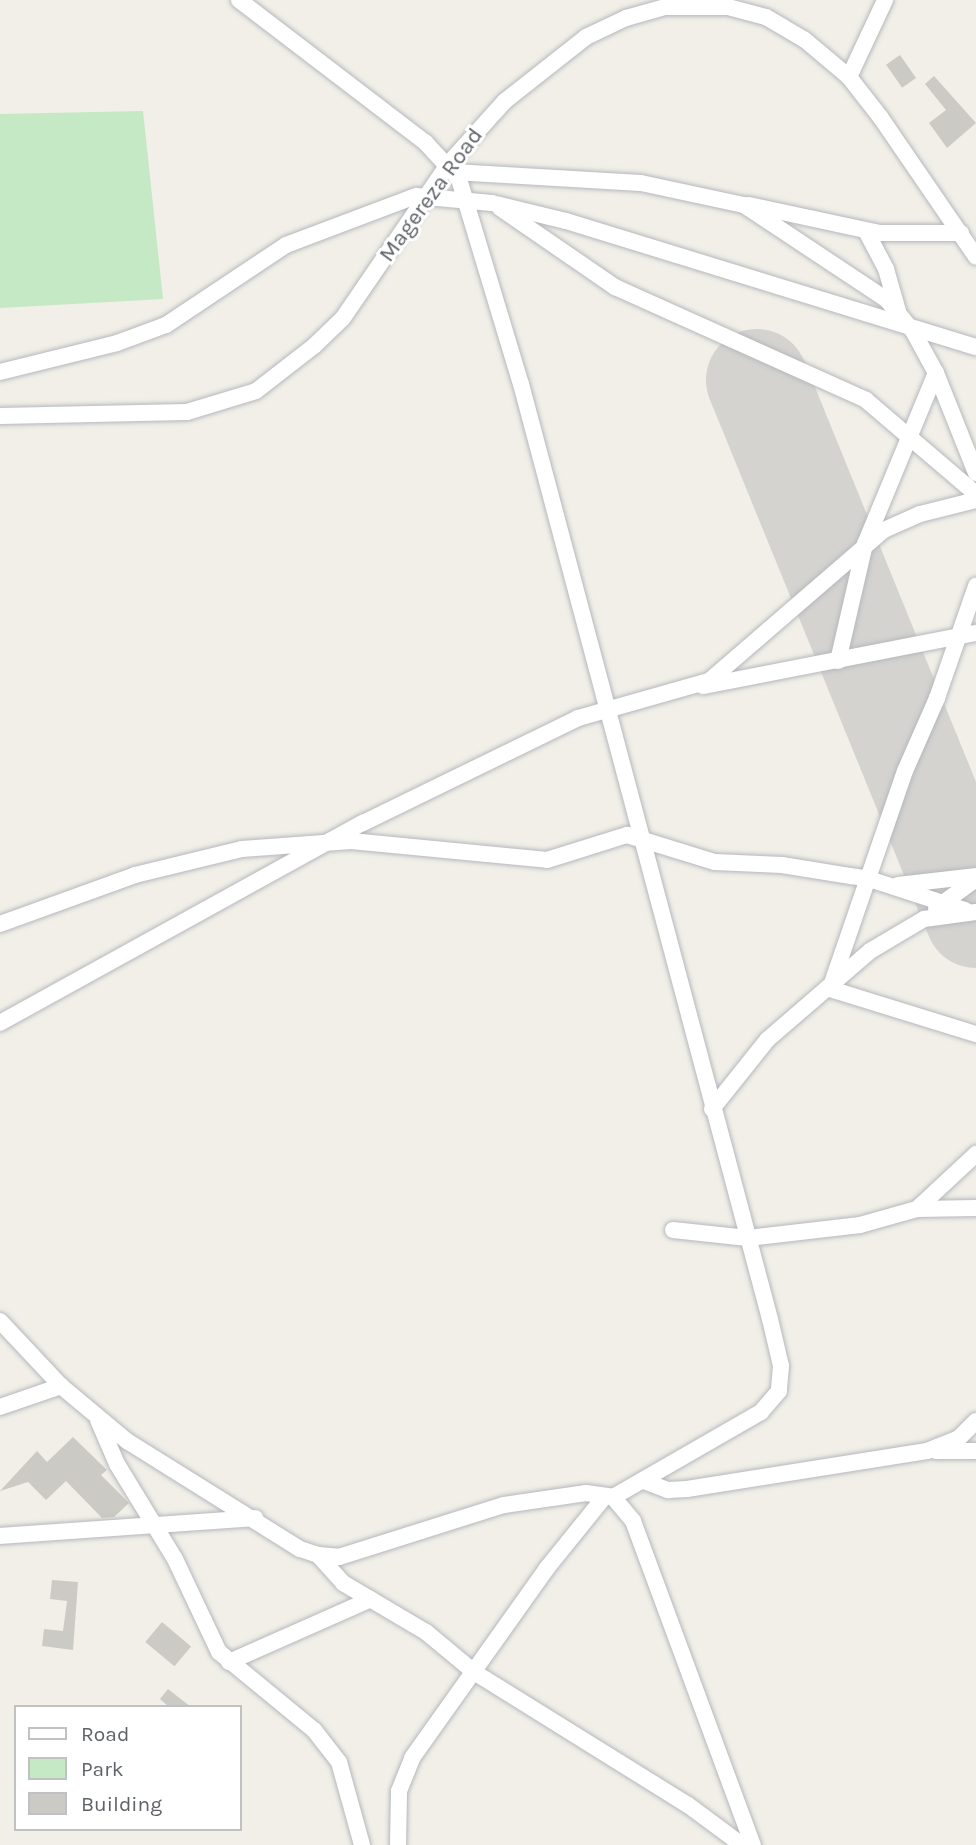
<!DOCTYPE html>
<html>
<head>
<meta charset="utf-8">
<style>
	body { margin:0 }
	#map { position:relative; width:976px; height:1845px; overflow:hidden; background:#f1efe8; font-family:Karla,sans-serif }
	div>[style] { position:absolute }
	.green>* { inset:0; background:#c5e8c5 }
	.runway>* { height:102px; margin:-51px; padding:0 51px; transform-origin:51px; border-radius:51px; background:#d4d3d0 }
	.building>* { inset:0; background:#cccac5; transform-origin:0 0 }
	.roads { filter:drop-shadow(0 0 2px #b5b8bc) drop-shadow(0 0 2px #b5b8bc) }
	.minor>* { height:16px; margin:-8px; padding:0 8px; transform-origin:8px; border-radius:8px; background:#fff }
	span { translate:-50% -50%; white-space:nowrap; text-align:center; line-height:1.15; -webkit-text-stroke:6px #fff; paint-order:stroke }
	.street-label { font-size:23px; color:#5f6368 }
	.legend { position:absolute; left:14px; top:1705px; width:228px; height:126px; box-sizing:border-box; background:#fff; border:2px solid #bfc1c3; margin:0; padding:9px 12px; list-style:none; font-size:21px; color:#5f6368 }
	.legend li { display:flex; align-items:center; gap:14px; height:35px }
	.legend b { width:35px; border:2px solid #bfc1c3 }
</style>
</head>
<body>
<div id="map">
	<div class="green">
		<div style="clip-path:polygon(143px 111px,163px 299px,0 308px,0 114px)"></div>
	</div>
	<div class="runway">
		<div style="left:757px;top:380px;width:580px;rotate:67.81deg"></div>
	</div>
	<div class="building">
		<div style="left:900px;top:55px;width:28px;height:17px;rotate:55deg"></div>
		<div style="clip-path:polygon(934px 76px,976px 123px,947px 148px,929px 123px,946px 110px,925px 84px)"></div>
		<div style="clip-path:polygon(73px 1437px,107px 1470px,101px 1475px,129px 1503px,114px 1517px,102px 1518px,66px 1481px,46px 1500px,28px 1482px,0 1491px,37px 1451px,47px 1462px)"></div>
		<div style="clip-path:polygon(52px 1580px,78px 1582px,73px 1650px,42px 1646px,44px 1629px,63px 1631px,67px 1601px,50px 1599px)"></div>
		<div style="left:162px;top:1622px;width:38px;height:26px;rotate:40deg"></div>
		<div style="clip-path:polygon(168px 1689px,191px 1707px,169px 1707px,160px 1699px)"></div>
	</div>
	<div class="roads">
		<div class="minor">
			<div style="left:239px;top:0;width:234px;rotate:37.4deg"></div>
			<div style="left:425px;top:142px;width:50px;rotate:47.4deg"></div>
			<div style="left:459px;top:179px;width:214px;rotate:73.2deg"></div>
			<div style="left:521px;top:384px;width:968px;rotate:75.09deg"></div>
			<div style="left:770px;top:1319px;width:48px;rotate:76.8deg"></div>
			<div style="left:781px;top:1366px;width:25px;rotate:95deg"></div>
			<div style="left:779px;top:1391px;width:28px;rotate:131deg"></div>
			<div style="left:761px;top:1412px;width:171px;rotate:150.1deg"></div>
			<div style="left:849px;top:77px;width:85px;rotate:-64.9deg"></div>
			<div style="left:454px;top:172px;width:187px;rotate:3.4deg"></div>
			<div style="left:641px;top:183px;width:105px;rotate:12.1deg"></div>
			<div style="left:744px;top:205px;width:172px;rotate:33.6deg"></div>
			<div style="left:887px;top:300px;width:40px;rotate:50deg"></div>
			<div style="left:913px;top:331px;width:48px;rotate:61.3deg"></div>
			<div style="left:936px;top:373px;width:108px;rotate:68.2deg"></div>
			<div style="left:749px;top:205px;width:134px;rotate:12.1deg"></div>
			<div style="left:880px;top:233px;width:81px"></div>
			<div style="left:500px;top:208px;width:140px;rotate:34.5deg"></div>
			<div style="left:615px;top:287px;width:275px;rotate:24.2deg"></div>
			<div style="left:866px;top:400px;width:145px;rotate:40.5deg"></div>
			<div style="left:866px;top:231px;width:43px;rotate:62.2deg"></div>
			<div style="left:886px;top:269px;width:44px;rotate:74.1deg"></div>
			<div style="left:0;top:372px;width:121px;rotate:-13.9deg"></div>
			<div style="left:117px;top:343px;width:52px;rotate:-20.2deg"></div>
			<div style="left:166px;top:325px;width:144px;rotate:-33.7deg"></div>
			<div style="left:286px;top:245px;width:139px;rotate:-20.7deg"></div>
			<div style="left:416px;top:196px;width:76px;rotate:5.3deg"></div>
			<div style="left:492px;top:203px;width:76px;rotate:13.7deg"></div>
			<div style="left:566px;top:221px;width:429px;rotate:17.1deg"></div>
			<div style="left:0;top:416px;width:187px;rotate:-1.2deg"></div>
			<div style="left:187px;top:412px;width:72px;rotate:-16.9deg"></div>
			<div style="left:256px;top:391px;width:73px;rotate:-37.8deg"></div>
			<div style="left:314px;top:346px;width:40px;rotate:-44deg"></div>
			<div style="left:343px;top:318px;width:188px;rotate:-55.6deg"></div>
			<div style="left:449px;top:163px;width:84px;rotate:-47.9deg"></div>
			<div style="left:505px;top:101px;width:103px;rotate:-38.3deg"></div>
			<div style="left:586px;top:37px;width:44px;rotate:-25.4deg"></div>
			<div style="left:626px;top:18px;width:41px;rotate:-15.8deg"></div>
			<div style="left:665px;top:7px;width:63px"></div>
			<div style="left:728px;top:7px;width:39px;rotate:15deg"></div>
			<div style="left:766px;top:17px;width:45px;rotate:30.5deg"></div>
			<div style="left:805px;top:40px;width:57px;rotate:40.1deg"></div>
			<div style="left:849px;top:77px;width:52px;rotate:52deg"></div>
			<div style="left:881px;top:118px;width:168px;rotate:55.6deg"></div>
			<div style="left:838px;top:661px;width:120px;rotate:-77deg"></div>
			<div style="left:865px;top:544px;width:185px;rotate:-67.5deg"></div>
			<div style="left:703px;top:686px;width:278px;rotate:-11deg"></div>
			<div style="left:898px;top:885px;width:79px;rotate:-6.6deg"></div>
			<div style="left:936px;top:908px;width:49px;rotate:-35.9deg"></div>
			<div style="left:0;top:924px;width:144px;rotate:-19.9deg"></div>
			<div style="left:135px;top:875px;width:110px;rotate:-13.7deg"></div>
			<div style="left:242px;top:849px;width:109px;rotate:-4.2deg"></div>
			<div style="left:351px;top:841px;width:197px;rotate:5.5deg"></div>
			<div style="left:547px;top:860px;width:84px;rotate:-17.4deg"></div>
			<div style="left:627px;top:835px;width:92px;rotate:17.1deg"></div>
			<div style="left:715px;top:862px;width:67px;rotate:2.6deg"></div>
			<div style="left:782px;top:865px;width:88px;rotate:9.1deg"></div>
			<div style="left:869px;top:879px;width:101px;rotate:17.9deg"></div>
			<div style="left:832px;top:983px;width:224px;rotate:-71deg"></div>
			<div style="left:905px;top:771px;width:80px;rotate:-66.3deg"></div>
			<div style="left:937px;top:698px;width:119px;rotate:-70.8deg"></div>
			<div style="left:827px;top:988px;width:156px;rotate:17.2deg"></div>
			<div style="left:0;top:1023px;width:414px;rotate:-28.9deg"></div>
			<div style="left:363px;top:823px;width:239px;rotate:-26deg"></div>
			<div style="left:578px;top:718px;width:136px;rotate:-15.8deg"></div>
			<div style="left:709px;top:681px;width:231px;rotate:-40.8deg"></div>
			<div style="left:884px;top:530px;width:39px;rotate:-24deg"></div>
			<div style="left:920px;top:514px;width:58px;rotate:-14deg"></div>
			<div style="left:712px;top:1109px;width:88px;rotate:-51.4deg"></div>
			<div style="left:767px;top:1040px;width:136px;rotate:-40.8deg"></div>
			<div style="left:870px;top:951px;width:63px;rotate:-30.7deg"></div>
			<div style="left:924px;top:919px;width:52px;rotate:-7.7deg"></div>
			<div style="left:917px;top:1209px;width:81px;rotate:-43deg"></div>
			<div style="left:673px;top:1230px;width:75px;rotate:6.1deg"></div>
			<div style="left:748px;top:1238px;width:113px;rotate:-6.6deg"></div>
			<div style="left:860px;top:1225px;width:59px;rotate:-15.7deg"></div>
			<div style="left:917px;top:1209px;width:59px;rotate:-1deg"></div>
			<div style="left:0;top:1321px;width:89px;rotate:46.8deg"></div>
			<div style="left:61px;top:1386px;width:86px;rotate:39.8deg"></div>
			<div style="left:127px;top:1441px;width:204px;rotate:32deg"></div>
			<div style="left:300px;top:1549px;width:19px;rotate:18deg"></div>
			<div style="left:318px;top:1555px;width:21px;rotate:5deg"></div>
			<div style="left:339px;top:1557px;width:173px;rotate:-17.5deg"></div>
			<div style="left:504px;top:1505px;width:83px;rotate:-8.3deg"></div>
			<div style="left:586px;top:1493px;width:27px;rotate:8deg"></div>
			<div style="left:613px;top:1497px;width:31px;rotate:50deg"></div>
			<div style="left:633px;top:1521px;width:346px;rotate:69.7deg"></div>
			<div style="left:0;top:1407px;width:65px;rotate:-19deg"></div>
			<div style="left:98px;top:1420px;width:48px;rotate:66.6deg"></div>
			<div style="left:117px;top:1464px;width:111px;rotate:58.6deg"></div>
			<div style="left:175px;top:1559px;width:103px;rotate:64.7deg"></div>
			<div style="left:219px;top:1652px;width:123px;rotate:39.4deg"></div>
			<div style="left:314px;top:1730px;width:41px;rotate:52deg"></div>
			<div style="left:339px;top:1762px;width:86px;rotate:74.5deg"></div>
			<div style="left:936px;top:1451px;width:40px"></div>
			<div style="left:644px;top:1481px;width:26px;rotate:21deg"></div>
			<div style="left:668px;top:1490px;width:19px;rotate:-3deg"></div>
			<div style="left:687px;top:1489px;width:243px;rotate:-9deg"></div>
			<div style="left:927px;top:1451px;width:35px;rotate:-22deg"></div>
			<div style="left:959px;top:1438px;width:24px;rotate:-45deg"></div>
			<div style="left:0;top:1536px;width:256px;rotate:-4deg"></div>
			<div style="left:318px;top:1555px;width:38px;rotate:48deg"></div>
			<div style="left:343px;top:1583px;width:96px;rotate:30.6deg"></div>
			<div style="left:426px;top:1632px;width:62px;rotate:39.8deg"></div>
			<div style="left:474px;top:1672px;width:252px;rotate:31.9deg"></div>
			<div style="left:688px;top:1805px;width:67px;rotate:36.5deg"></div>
			<div style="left:229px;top:1662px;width:155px;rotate:-23.9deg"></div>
			<div style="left:398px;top:1845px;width:54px;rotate:-88.9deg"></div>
			<div style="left:399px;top:1791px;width:35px;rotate:-68deg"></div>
			<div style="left:412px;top:1758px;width:233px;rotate:-54.6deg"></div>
			<div style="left:547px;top:1568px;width:92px;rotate:-51.1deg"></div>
		</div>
	</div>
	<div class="street-label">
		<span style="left:431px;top:195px;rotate:-54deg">Magereza Road</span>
	</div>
	<ul class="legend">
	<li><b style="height:9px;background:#fff"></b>Road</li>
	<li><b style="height:19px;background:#c5e8c5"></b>Park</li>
	<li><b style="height:19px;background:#cccac5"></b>Building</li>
	</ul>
</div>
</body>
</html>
